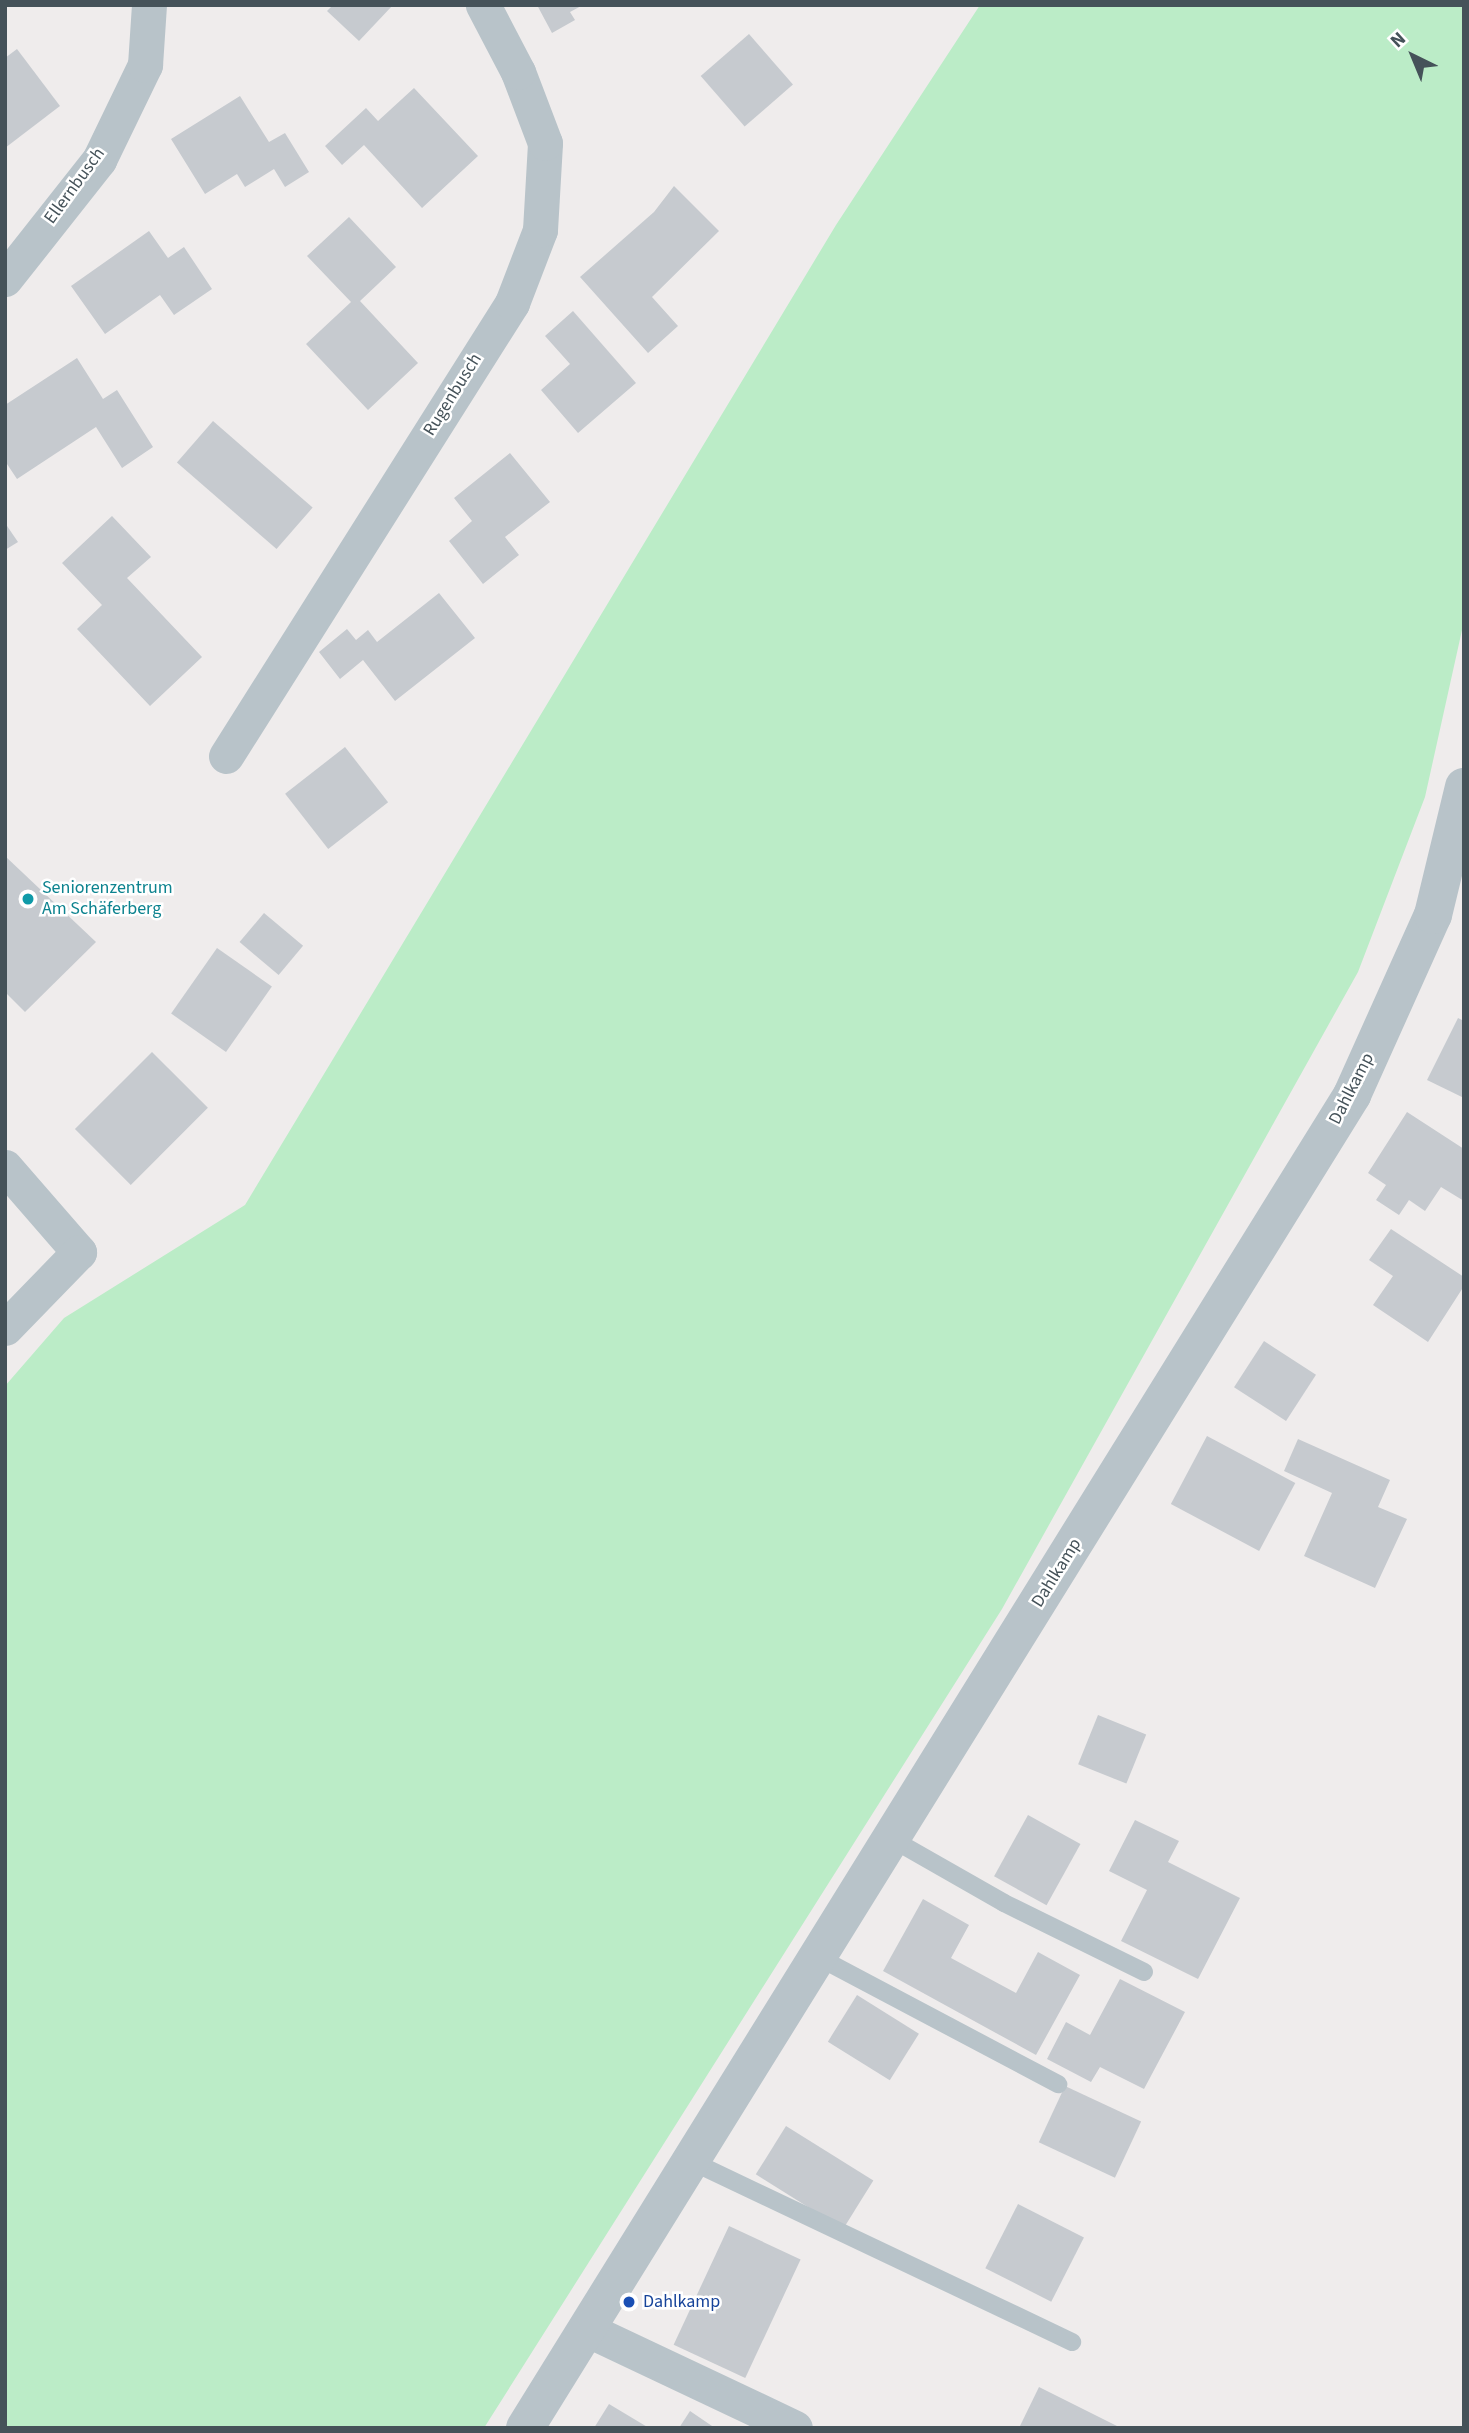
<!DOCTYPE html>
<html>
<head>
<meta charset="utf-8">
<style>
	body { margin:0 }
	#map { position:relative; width:1469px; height:2433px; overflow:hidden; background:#efecec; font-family:"Source Sans 3",sans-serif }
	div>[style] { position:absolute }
	.green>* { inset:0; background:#bbecc7 }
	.building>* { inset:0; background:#c6cacf; transform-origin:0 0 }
	.service>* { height:18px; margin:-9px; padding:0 9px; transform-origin:9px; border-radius:9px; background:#b8c3c9 }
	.minor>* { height:35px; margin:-17.5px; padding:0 17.5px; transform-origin:17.5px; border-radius:17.5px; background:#b8c3c9 }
	.tertiary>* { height:38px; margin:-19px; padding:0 19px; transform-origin:19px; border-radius:19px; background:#b8c3c9 }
	.dots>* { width:19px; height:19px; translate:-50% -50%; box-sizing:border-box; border:4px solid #fff; border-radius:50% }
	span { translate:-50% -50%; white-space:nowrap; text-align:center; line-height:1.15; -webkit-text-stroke:5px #fff; paint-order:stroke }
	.street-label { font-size:18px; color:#455259 }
	.culture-label { font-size:18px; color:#0d838f }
	.left { translate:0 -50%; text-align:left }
	.transit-label { font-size:18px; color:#164399 }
	.frame { position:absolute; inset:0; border:7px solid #455259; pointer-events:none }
	.north { position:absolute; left:1378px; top:21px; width:70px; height:70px; -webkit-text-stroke:5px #fff; paint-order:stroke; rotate:317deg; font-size:19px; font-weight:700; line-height:28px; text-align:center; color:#455259 }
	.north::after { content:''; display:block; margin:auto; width:24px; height:32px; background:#455259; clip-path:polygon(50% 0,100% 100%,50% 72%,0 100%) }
</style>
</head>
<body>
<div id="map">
	<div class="green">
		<div style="clip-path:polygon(980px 5px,1464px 5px,1464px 621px,1425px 797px,1358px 972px,1002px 1609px,484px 2428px,5px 2428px,5px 1386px,64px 1318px,245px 1205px,836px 225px)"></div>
	</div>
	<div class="building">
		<div style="clip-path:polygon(333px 5px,393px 5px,359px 41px,327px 11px)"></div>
		<div style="clip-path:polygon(537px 5px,583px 5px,570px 12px,575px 20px,552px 33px)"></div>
		<div style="left:749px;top:34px;width:67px;height:64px;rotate:49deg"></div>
		<div style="clip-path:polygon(17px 49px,60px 106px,5px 148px,5px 58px)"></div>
		<div style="clip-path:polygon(414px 88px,478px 156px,422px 208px,364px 145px,342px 165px,325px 146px,366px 108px,378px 121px)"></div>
		<div style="clip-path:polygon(240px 96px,269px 142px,285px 133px,309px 172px,285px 187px,274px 169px,245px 187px,237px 174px,205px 194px,171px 139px)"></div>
		<div style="clip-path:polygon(674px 186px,719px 231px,652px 297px,678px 326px,648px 353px,580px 277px,654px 212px)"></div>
		<div style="clip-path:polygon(349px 217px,396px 267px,360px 301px,418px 363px,368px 410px,306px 344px,351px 302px,307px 256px)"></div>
		<div style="clip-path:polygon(149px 231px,168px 258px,184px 247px,212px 289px,174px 315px,160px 295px,105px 334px,71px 286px)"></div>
		<div style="clip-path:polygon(573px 311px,636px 383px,578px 433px,541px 390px,570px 364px,545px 336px)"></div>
		<div style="clip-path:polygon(77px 358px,103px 399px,117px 390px,153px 447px,122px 468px,96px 427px,17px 479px,5px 461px,5px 405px)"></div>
		<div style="left:213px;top:421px;width:132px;height:55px;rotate:41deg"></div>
		<div style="clip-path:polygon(510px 453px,550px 502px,505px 537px,519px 555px,483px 584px,449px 541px,472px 521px,454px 498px)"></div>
		<div style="clip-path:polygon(112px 516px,151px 557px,127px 578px,202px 657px,150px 706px,77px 629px,102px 605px,62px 563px)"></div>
		<div style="clip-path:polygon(5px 523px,18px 542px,5px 550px)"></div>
		<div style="clip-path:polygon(439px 593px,475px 638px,395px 701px,363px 660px,340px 679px,319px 652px,347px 629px,356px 640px,368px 630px,377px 642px)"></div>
		<div style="left:345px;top:747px;width:70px;height:76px;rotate:52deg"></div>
		<div style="clip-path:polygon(5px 856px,96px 942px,25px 1012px,5px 992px)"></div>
		<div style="left:264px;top:913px;width:51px;height:38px;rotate:40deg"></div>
		<div style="left:217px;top:948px;width:67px;height:80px;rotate:35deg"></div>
		<div style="clip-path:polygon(1458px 1018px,1464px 1021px,1464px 1098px,1427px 1080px)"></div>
		<div style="left:152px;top:1052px;width:79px;height:109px;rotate:45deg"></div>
		<div style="clip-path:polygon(1407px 1112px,1464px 1149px,1464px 1201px,1441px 1187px,1425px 1211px,1409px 1200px,1399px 1215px,1376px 1200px,1386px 1185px,1368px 1173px)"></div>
		<div style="clip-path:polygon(1391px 1229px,1464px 1277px,1464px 1286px,1428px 1342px,1373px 1305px,1393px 1276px,1369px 1260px)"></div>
		<div style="left:1264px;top:1341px;width:62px;height:55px;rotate:33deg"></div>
		<div style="left:1207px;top:1436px;width:100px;height:77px;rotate:28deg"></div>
		<div style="clip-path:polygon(1298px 1439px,1390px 1480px,1378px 1507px,1407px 1519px,1375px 1588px,1304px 1556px,1332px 1493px,1284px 1471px)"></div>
		<div style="left:1098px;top:1715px;width:52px;height:53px;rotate:22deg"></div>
		<div style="left:1028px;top:1815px;width:60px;height:70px;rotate:29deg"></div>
		<div style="clip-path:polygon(1135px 1820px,1179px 1841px,1168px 1862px,1240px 1898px,1198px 1979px,1121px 1941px,1147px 1890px,1109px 1871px)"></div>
		<div style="clip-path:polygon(923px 1899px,969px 1925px,951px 1958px,1016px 1993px,1038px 1952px,1080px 1975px,1036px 2055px,883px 1971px)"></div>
		<div style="clip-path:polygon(1120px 1979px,1185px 2012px,1144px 2089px,1100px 2067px,1091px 2082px,1047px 2059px,1066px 2022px,1090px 2035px)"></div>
		<div style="left:857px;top:1995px;width:73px;height:55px;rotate:32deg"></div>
		<div style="left:1065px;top:2086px;width:84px;height:62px;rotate:25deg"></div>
		<div style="left:786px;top:2126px;width:103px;height:57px;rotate:32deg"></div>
		<div style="left:1018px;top:2204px;width:74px;height:72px;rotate:27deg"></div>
		<div style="left:729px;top:2226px;width:79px;height:131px;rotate:25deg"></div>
		<div style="clip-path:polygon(1039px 2387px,1121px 2428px,1019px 2428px)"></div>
		<div style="clip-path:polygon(609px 2404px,649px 2428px,594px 2428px)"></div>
		<div style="clip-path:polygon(690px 2411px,715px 2428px,679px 2428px)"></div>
	</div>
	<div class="service">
		<div style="left:892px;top:1839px;width:129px;rotate:29.7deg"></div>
		<div style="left:1004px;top:1903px;width:156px;rotate:26.2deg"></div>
		<div style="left:818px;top:1957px;width:272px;rotate:27.9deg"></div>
		<div style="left:691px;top:2161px;width:422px;rotate:25.4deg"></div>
	</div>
	<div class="minor">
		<div style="left:5px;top:279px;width:152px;rotate:-51.7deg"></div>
		<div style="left:99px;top:160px;width:106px;rotate:-64.2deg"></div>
		<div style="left:145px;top:65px;width:60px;rotate:-86.2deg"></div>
		<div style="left:226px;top:756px;width:536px;rotate:-57.73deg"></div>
		<div style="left:512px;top:303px;width:78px;rotate:-69deg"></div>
		<div style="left:540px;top:230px;width:87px;rotate:-86.7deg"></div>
		<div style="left:545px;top:143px;width:76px;rotate:-110.8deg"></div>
		<div style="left:518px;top:72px;width:76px;rotate:-117.6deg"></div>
		<div style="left:5px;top:1167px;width:113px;rotate:49deg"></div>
		<div style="left:79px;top:1252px;width:106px;rotate:134.2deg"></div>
		<div style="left:586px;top:2329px;width:231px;rotate:25.3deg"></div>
	</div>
	<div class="tertiary">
		<div style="left:525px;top:2428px;width:1569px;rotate:-58.18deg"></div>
		<div style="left:1352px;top:1095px;width:197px;rotate:-65.8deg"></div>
		<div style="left:1433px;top:915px;width:132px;rotate:-76.4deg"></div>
	</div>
	<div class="dots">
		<div style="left:28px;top:899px;background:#0f9aa8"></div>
		<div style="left:629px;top:2302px;background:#1a4fb4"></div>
	</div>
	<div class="street-label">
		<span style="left:75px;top:186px;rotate:-54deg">Ellernbusch</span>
		<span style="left:453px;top:395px;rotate:-58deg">Rugenbusch</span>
		<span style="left:1352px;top:1089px;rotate:-63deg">Dahlkamp</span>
		<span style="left:1057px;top:1573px;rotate:-58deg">Dahlkamp</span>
	</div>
	<div class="culture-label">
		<span class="left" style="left:42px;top:899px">Seniorenzentrum<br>Am Schäferberg</span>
	</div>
	<div class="transit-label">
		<span class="left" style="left:643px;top:2302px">Dahlkamp</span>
	</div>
	<div class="frame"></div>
	<div class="north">N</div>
</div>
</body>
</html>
